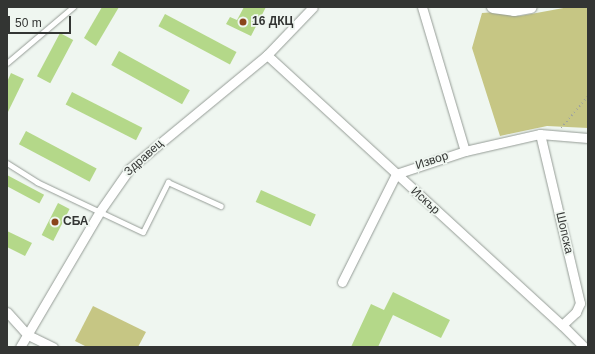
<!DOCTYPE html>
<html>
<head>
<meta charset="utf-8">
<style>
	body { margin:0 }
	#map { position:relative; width:595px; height:354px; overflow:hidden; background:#eff6f0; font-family:Arial,sans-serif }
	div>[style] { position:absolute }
	.green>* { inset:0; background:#c6c684 }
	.building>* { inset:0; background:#b4d889; transform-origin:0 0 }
	.path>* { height:1.5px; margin-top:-0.75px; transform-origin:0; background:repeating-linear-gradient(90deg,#9fa39f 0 1px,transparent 0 4px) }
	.roads { filter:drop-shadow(0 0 1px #959c96) drop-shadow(0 0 1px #959c96) }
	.lane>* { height:4.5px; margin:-2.25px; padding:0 2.25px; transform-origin:2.25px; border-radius:2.25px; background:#fff }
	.street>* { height:9px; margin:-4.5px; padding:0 4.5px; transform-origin:4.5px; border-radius:4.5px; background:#fff }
	.secondary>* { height:12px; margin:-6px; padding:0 6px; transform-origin:6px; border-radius:6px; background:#fff }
	.dots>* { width:11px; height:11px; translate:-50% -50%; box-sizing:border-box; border:2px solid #eff6f0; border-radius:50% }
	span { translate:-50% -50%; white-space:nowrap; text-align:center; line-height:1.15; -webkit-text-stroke:3.5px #eff6f0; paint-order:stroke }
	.poi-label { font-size:12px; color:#333533; font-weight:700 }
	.left { translate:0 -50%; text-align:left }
	.street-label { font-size:12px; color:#333533 }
	.frame { position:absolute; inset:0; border:8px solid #333533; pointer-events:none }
	.scale { position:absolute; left:8px; top:16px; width:63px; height:18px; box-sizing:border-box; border:2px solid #333533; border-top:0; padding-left:5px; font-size:12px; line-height:14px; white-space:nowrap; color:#333533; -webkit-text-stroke:3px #eff6f0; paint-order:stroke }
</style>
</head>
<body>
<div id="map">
	<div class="green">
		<div style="clip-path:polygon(569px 7px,588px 7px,588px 128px,547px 126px,500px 136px,472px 48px,482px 13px,496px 12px,520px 16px)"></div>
		<div style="clip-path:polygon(93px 306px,146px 332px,138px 347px,87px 347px,75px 341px)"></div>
	</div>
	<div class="building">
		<div style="clip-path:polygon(102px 7px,119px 7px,96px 46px,84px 38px)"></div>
		<div style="clip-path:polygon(244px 7px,266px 7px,251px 36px,226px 24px,230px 17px,237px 20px)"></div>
		<div style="left:165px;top:14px;width:81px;height:14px;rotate:28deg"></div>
		<div style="left:60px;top:33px;width:15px;height:49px;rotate:28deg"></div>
		<div style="left:119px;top:51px;width:81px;height:16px;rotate:29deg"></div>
		<div style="clip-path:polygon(11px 73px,24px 79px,7px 114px,7px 82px)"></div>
		<div style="left:72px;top:92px;width:79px;height:14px;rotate:27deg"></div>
		<div style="left:26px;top:131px;width:80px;height:15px;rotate:28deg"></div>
		<div style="left:7px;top:175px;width:42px;height:10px;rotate:28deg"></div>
		<div style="left:261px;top:190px;width:60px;height:13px;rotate:24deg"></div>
		<div style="left:58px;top:203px;width:13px;height:36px;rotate:27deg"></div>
		<div style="clip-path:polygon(7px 231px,32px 243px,25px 256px,7px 247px)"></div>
		<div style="clip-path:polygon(393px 292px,450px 320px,441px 338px,393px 315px,378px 347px,351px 347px,371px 304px,384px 310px)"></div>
	</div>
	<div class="path">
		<div style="left:561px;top:128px;width:42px;rotate:-49.8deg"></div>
	</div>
	<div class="roads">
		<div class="lane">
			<div style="left:7px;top:63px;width:87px;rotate:-40.3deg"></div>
			<div style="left:7px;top:163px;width:36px;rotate:32deg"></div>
			<div style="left:37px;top:182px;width:117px;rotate:25.3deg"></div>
			<div style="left:143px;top:232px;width:56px;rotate:-63.4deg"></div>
			<div style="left:168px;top:182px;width:58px;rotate:24.4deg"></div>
		</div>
		<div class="street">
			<div style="left:422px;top:7px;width:150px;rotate:73.4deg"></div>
			<div style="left:267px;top:55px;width:400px;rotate:42.5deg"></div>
			<div style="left:562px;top:325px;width:31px;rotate:45deg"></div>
			<div style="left:540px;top:134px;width:174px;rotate:76.7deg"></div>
			<div style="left:580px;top:303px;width:10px;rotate:114deg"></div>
			<div style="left:576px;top:312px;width:19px;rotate:137deg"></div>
			<div style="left:342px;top:282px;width:121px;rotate:-63.4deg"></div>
			<div style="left:396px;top:174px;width:73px;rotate:-18.4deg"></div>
			<div style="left:465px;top:151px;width:77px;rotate:-12.8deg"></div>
			<div style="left:540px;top:134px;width:48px;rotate:4.8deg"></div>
			<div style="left:7px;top:312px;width:31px;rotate:48deg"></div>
			<div style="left:28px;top:335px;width:28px;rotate:26deg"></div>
			<div style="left:20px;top:347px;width:158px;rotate:-59.5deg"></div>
			<div style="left:100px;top:211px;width:52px;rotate:-55.1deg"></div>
			<div style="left:130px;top:168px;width:178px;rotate:-39.5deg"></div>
			<div style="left:267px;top:55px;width:66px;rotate:-46.2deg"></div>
		</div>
		<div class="secondary">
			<div style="left:493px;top:7px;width:21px;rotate:8deg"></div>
			<div style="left:514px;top:10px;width:17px;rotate:-10deg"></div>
		</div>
	</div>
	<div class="dots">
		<div style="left:243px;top:22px;background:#8a451b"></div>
		<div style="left:55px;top:222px;background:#8a451b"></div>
	</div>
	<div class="poi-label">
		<span class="left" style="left:252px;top:22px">16 ДКЦ</span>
		<span class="left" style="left:63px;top:222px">СБА</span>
	</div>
	<div class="street-label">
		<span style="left:144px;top:158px;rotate:-42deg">Здравец</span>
		<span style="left:432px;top:161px;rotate:-18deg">Извор</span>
		<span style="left:425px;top:201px;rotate:42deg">Искър</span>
		<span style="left:564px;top:233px;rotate:77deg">Шопска</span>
	</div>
	<div class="frame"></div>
	<div class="scale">50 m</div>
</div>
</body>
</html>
